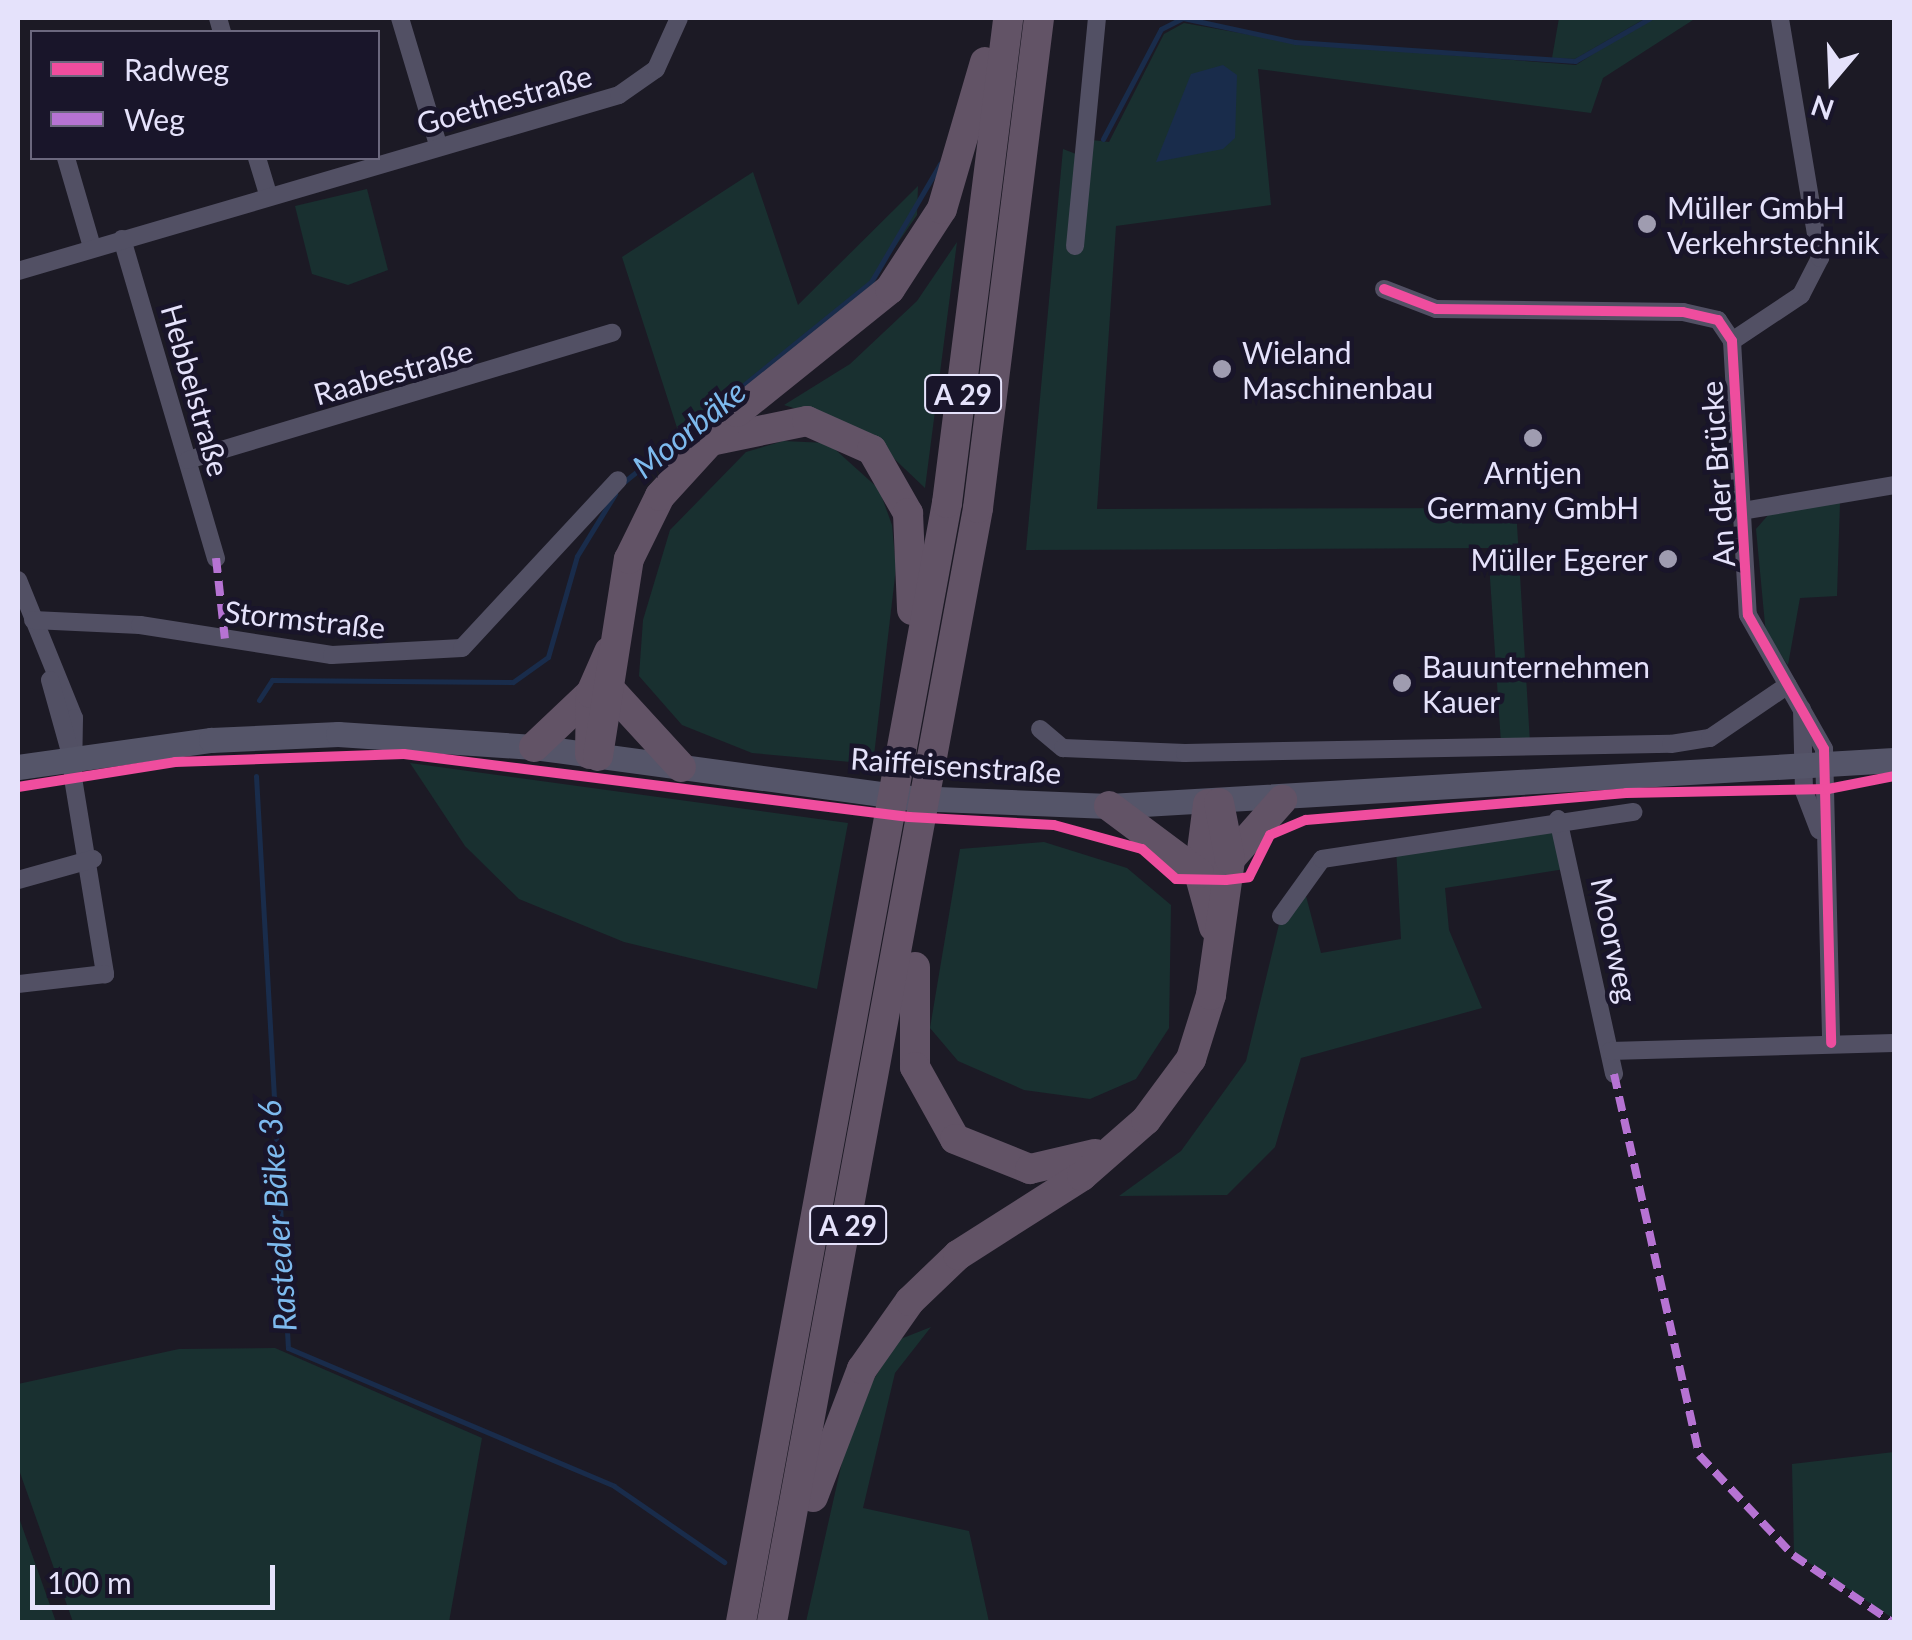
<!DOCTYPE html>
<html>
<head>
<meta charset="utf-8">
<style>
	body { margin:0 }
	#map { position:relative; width:1912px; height:1640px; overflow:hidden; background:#1c1a25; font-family:Lato,sans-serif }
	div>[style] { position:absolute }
	.green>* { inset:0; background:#193030 }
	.water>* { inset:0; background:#192c4b }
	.stream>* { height:5px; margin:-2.5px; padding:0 2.5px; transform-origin:2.5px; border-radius:2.5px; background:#192c4b }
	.street>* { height:18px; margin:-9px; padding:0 9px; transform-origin:9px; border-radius:9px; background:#525064 }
	.secondary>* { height:25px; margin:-12.5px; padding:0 12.5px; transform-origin:12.5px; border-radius:12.5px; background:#555569 }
	.highway>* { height:30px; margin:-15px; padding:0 15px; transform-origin:15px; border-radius:15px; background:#625366 }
	.quiet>* { height:8px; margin-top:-4px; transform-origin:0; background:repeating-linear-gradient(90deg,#b673d3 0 15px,transparent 0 23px) }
	.cycleway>* { height:10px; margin:-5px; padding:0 5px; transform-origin:5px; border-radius:5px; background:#ef4d9e }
	.dots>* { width:28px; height:28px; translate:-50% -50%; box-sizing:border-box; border:5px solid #19152a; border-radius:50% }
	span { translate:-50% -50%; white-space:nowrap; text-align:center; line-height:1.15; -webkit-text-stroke:9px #19152a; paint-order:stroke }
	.shield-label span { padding:2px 8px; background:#19152a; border:2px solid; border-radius:8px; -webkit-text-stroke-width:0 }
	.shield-label { font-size:28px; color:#e5e2fb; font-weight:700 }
	.street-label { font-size:30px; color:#e5e2fb }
	.poi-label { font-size:30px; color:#e5e2fb }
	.left { translate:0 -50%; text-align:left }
	.right { translate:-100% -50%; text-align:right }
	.water-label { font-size:32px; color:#7dbaee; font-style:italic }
	.frame { position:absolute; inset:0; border:20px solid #e5e2fb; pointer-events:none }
	.legend { position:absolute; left:30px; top:30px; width:350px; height:130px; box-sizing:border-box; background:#19152a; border:2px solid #6b677e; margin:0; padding:12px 18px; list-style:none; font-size:30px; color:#e5e2fb }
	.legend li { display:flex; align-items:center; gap:20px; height:50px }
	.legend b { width:50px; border:2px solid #6b677e }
	.north { position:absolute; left:1782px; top:30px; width:100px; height:100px; -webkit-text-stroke:8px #19152a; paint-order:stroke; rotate:199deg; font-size:28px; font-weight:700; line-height:40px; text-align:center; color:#e5e2fb }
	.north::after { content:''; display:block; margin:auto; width:35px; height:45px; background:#e5e2fb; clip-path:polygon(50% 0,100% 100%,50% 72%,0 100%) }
	.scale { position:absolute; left:30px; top:1565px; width:245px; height:45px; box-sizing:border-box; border:5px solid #e5e2fb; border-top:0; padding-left:12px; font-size:30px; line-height:35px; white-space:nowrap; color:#e5e2fb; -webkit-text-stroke:8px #19152a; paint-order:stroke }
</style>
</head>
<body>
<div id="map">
	<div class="green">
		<div style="clip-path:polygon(1559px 18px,1646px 18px,1575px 59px,1552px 58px)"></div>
		<div style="clip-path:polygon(1649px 18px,1696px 18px,1603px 78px,1591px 113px,1258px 69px,1271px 205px,1116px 226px,1097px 509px,1516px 508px,1530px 743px,1501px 743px,1488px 548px,1026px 550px,1063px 149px,1089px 159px,1092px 140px,1109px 142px,1164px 34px,1184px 23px,1295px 43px,1576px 65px)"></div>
		<div style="clip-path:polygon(753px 172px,798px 305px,918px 186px,917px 215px,871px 282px,680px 437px,622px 257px)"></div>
		<div style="clip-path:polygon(367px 189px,388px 270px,348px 285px,312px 274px,295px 206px)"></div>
		<div style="clip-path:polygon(957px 242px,925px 488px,865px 431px,784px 405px,850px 364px,917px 301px)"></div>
		<div style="clip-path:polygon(783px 441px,828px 443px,879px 489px,892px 525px,896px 568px,873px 764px,752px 753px,682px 725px,639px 676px,643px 620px,670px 530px,746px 452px)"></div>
		<div style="clip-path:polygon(1840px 502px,1837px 596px,1800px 598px,1788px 665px,1766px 635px,1756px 529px,1769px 514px)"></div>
		<div style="clip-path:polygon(410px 763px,848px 823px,817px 989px,624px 942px,519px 899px,465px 846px)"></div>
		<div style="clip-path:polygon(1558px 819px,1571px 868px,1445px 888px,1449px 930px,1482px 1008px,1301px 1058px,1275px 1147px,1227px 1195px,1119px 1196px,1181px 1151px,1246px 1061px,1281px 916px,1301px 877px,1321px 953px,1401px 939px,1396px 847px)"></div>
		<div style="clip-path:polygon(1044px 842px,1127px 868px,1171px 905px,1169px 1028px,1136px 1079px,1090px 1099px,1024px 1090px,958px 1061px,930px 1028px,960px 849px)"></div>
		<div style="clip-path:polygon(931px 1327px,895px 1373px,863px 1508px,969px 1531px,989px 1622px,806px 1622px,853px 1413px,898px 1340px)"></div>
		<div style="clip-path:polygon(275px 1348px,482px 1438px,449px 1622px,73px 1622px,18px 1467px,18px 1384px,179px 1349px)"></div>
		<div style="clip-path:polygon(1894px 1452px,1894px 1619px,1794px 1553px,1792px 1464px)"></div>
		<div style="clip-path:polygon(18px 1515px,56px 1622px,18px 1622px)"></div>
	</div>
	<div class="water">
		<div style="clip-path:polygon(1223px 65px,1237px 75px,1235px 138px,1223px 149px,1156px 162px,1191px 74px)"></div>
	</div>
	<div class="stream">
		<div style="left:1103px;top:139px;width:124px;rotate:-62.2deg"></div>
		<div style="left:1161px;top:29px;width:25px;rotate:-27deg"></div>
		<div style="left:1183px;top:18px;width:115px;rotate:12.1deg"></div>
		<div style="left:1295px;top:42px;width:281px;rotate:3.9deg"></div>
		<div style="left:1575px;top:61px;width:86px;rotate:-29.8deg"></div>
		<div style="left:625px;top:481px;width:316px;rotate:-39deg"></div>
		<div style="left:871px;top:282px;width:137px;rotate:-59.7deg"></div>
		<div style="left:259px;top:700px;width:24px;rotate:-57deg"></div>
		<div style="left:272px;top:680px;width:241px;rotate:0.5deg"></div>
		<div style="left:513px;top:682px;width:43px;rotate:-35.5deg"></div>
		<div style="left:548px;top:657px;width:105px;rotate:-74deg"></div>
		<div style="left:577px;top:556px;width:73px;rotate:-58.5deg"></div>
		<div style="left:256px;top:776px;width:573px;rotate:86.8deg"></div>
		<div style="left:288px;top:1348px;width:354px;rotate:22.9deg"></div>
		<div style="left:614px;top:1486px;width:134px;rotate:34.6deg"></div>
	</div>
	<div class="street">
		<div style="left:218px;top:18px;width:15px;rotate:74deg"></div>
		<div style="left:400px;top:18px;width:133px;rotate:73.3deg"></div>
		<div style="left:66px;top:158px;width:93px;rotate:73.7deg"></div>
		<div style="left:257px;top:158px;width:39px;rotate:73deg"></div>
		<div style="left:122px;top:239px;width:333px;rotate:73.6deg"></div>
		<div style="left:1075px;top:246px;width:229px;rotate:-84.5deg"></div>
		<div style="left:18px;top:271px;width:626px;rotate:-16.32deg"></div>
		<div style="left:619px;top:95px;width:45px;rotate:-35.1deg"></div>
		<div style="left:656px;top:69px;width:56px;rotate:-65.7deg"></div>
		<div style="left:1384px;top:289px;width:56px;rotate:21deg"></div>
		<div style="left:1436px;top:309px;width:247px;rotate:0.7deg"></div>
		<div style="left:1683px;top:312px;width:36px;rotate:13deg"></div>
		<div style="left:1718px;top:320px;width:25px;rotate:56deg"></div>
		<div style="left:1732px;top:341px;width:274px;rotate:86.7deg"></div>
		<div style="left:1748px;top:615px;width:154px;rotate:60.4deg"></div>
		<div style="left:1824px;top:749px;width:294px;rotate:88.6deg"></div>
		<div style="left:1732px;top:341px;width:83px;rotate:-33.7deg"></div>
		<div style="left:1801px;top:295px;width:42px;rotate:-62.8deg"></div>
		<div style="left:1820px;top:258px;width:243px;rotate:-99.5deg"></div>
		<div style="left:188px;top:460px;width:443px;rotate:-16.7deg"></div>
		<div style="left:1748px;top:510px;width:148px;rotate:-9.7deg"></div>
		<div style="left:18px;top:580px;width:149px;rotate:67.9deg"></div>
		<div style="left:74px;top:718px;width:60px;rotate:91deg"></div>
		<div style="left:73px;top:778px;width:199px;rotate:80.7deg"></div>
		<div style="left:105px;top:974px;width:88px;rotate:173.4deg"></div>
		<div style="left:33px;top:620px;width:107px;rotate:2.7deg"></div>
		<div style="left:140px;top:625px;width:194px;rotate:8.9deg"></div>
		<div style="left:332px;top:655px;width:130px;rotate:-3.1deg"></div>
		<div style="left:462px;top:648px;width:229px;rotate:-47.1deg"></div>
		<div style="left:50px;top:680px;width:78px;rotate:74.4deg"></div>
		<div style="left:1802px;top:709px;width:82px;rotate:88.6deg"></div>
		<div style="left:1804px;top:791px;width:42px;rotate:69deg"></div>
		<div style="left:1040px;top:729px;width:30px;rotate:40deg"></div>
		<div style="left:1063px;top:748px;width:122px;rotate:2.3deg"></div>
		<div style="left:1185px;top:753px;width:486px;rotate:-1.1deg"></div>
		<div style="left:1671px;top:744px;width:39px;rotate:-9deg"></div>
		<div style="left:1710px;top:738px;width:94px;rotate:-34.2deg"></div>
		<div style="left:1558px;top:819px;width:261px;rotate:77.6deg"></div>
		<div style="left:18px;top:880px;width:78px;rotate:-15.6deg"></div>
		<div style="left:1281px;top:916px;width:70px;rotate:-54.3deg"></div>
		<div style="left:1322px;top:859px;width:315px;rotate:-8.6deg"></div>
		<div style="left:1610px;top:1051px;width:284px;rotate:-1.6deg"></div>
	</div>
	<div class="secondary">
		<div style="left:18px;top:767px;width:195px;rotate:-8deg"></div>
		<div style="left:211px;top:740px;width:127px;rotate:-2.7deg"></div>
		<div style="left:338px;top:734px;width:196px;rotate:3.8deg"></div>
		<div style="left:534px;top:747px;width:381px;rotate:7.7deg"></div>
		<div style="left:912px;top:798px;width:197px;rotate:2.3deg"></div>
		<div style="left:1109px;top:806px;width:786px;rotate:-3.35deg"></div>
	</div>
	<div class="highway">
		<div style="left:715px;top:440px;width:94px;rotate:-11.7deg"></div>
		<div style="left:807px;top:421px;width:71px;rotate:24deg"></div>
		<div style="left:872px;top:450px;width:73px;rotate:60.3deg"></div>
		<div style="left:908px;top:513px;width:97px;rotate:87.6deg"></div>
		<div style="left:614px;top:694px;width:99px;rotate:47.5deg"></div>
		<div style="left:534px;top:747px;width:79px;rotate:-43.5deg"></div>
		<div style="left:590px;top:754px;width:61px;rotate:-89.1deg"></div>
		<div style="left:591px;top:693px;width:45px;rotate:-66.3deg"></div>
		<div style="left:598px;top:756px;width:199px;rotate:-81.1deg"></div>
		<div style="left:629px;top:559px;width:70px;rotate:-63.8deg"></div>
		<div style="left:660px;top:496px;width:114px;rotate:-47.5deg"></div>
		<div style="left:737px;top:412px;width:196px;rotate:-38.8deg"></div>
		<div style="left:890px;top:289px;width:95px;rotate:-57deg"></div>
		<div style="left:942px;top:209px;width:153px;rotate:-73.7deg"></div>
		<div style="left:1208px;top:804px;width:70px;rotate:97.4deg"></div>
		<div style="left:1199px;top:873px;width:56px;rotate:74.5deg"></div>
		<div style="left:1109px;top:806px;width:112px;rotate:36.7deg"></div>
		<div style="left:1230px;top:859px;width:79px;rotate:-48.6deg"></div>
		<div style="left:915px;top:967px;width:100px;rotate:90deg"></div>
		<div style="left:915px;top:1067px;width:82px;rotate:60.9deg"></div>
		<div style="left:955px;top:1139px;width:81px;rotate:21.8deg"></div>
		<div style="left:1030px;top:1169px;width:67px;rotate:-13deg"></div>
		<div style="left:813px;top:1497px;width:137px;rotate:-69.1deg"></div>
		<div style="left:862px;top:1369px;width:83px;rotate:-54.8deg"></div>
		<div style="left:910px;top:1301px;width:66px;rotate:-43.8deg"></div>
		<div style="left:958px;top:1255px;width:147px;rotate:-32.5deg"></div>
		<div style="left:1082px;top:1176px;width:85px;rotate:-41.2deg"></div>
		<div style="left:1146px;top:1120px;width:76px;rotate:-53.6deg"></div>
		<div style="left:1191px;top:1059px;width:67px;rotate:-72.6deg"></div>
		<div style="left:1211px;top:995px;width:137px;rotate:-82deg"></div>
		<div style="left:1230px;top:859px;width:57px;rotate:-101.1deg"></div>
		<div style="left:741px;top:1622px;width:1138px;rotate:-79.57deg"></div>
		<div style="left:947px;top:503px;width:489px;rotate:-82.8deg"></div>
		<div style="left:772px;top:1622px;width:1133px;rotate:-79.52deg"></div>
		<div style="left:978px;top:508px;width:494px;rotate:-82.9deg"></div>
	</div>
	<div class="quiet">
		<div style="left:216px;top:558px;width:81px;rotate:83.7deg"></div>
		<div style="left:1614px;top:1074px;width:390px;rotate:77.4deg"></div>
		<div style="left:1699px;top:1455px;width:137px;rotate:46.8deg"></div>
		<div style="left:1793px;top:1555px;width:120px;rotate:34.1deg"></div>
	</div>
	<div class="cycleway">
		<div style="left:1384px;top:289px;width:56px;rotate:21deg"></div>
		<div style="left:1436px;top:309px;width:247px;rotate:0.7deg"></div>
		<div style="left:1683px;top:312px;width:36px;rotate:13deg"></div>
		<div style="left:1718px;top:320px;width:25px;rotate:56deg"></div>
		<div style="left:1732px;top:341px;width:274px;rotate:86.7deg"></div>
		<div style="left:1748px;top:615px;width:154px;rotate:60.4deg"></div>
		<div style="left:1824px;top:749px;width:294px;rotate:88.6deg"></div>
		<div style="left:18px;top:787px;width:159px;rotate:-9deg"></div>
		<div style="left:175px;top:762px;width:229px;rotate:-2deg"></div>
		<div style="left:404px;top:754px;width:509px;rotate:7.11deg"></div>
		<div style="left:909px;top:817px;width:145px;rotate:3.2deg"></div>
		<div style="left:1054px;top:825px;width:91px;rotate:15.3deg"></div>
		<div style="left:1142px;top:849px;width:45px;rotate:41.4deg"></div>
		<div style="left:1176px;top:879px;width:50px;rotate:1.1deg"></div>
		<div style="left:1226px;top:880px;width:23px;rotate:-7deg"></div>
		<div style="left:1249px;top:877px;width:47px;rotate:-63.4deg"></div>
		<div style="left:1270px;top:835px;width:39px;rotate:-23deg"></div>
		<div style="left:1306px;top:820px;width:321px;rotate:-4.8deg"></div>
		<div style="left:1626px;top:793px;width:202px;rotate:-1.1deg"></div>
		<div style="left:1828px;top:789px;width:67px;rotate:-11.1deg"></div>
	</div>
	<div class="dots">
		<div style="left:1647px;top:224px;background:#9f9cb0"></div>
		<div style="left:1222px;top:369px;background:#9f9cb0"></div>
		<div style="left:1533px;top:438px;background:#9f9cb0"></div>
		<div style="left:1668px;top:559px;background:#9f9cb0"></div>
		<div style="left:1402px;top:683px;background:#9f9cb0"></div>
	</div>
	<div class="shield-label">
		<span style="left:963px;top:394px">A 29</span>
		<span style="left:848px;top:1225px">A 29</span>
	</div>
	<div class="street-label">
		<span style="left:504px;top:99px;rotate:-16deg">Goethestraße</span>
		<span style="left:393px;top:372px;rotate:-16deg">Raabestraße</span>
		<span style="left:196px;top:390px;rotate:74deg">Hebbelstraße</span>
		<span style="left:1717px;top:474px;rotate:-94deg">An der Brücke</span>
		<span style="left:305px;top:619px;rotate:6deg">Stormstraße</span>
		<span style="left:956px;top:765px;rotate:4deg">Raiffeisenstraße</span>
		<span style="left:1615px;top:940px;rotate:78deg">Moorweg</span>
	</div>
	<div class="poi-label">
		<span class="left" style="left:1667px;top:224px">Müller GmbH<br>Verkehrstechnik</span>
		<span class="left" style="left:1242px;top:369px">Wieland<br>Maschinenbau</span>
		<span style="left:1533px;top:489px">Arntjen<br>Germany GmbH</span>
		<span class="right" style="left:1648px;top:559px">Müller Egerer</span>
		<span class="left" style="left:1422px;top:683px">Bauunternehmen<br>Kauer</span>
	</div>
	<div class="water-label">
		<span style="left:689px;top:429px;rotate:-39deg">Moorbäke</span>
		<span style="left:277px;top:1216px;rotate:-94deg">Rasteder Bäke 36</span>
	</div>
	<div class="frame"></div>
	<ul class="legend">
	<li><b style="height:12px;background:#ef4d9e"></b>Radweg</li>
	<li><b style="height:12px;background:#b673d3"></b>Weg</li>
	</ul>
	<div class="north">N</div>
	<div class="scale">100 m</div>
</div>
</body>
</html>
